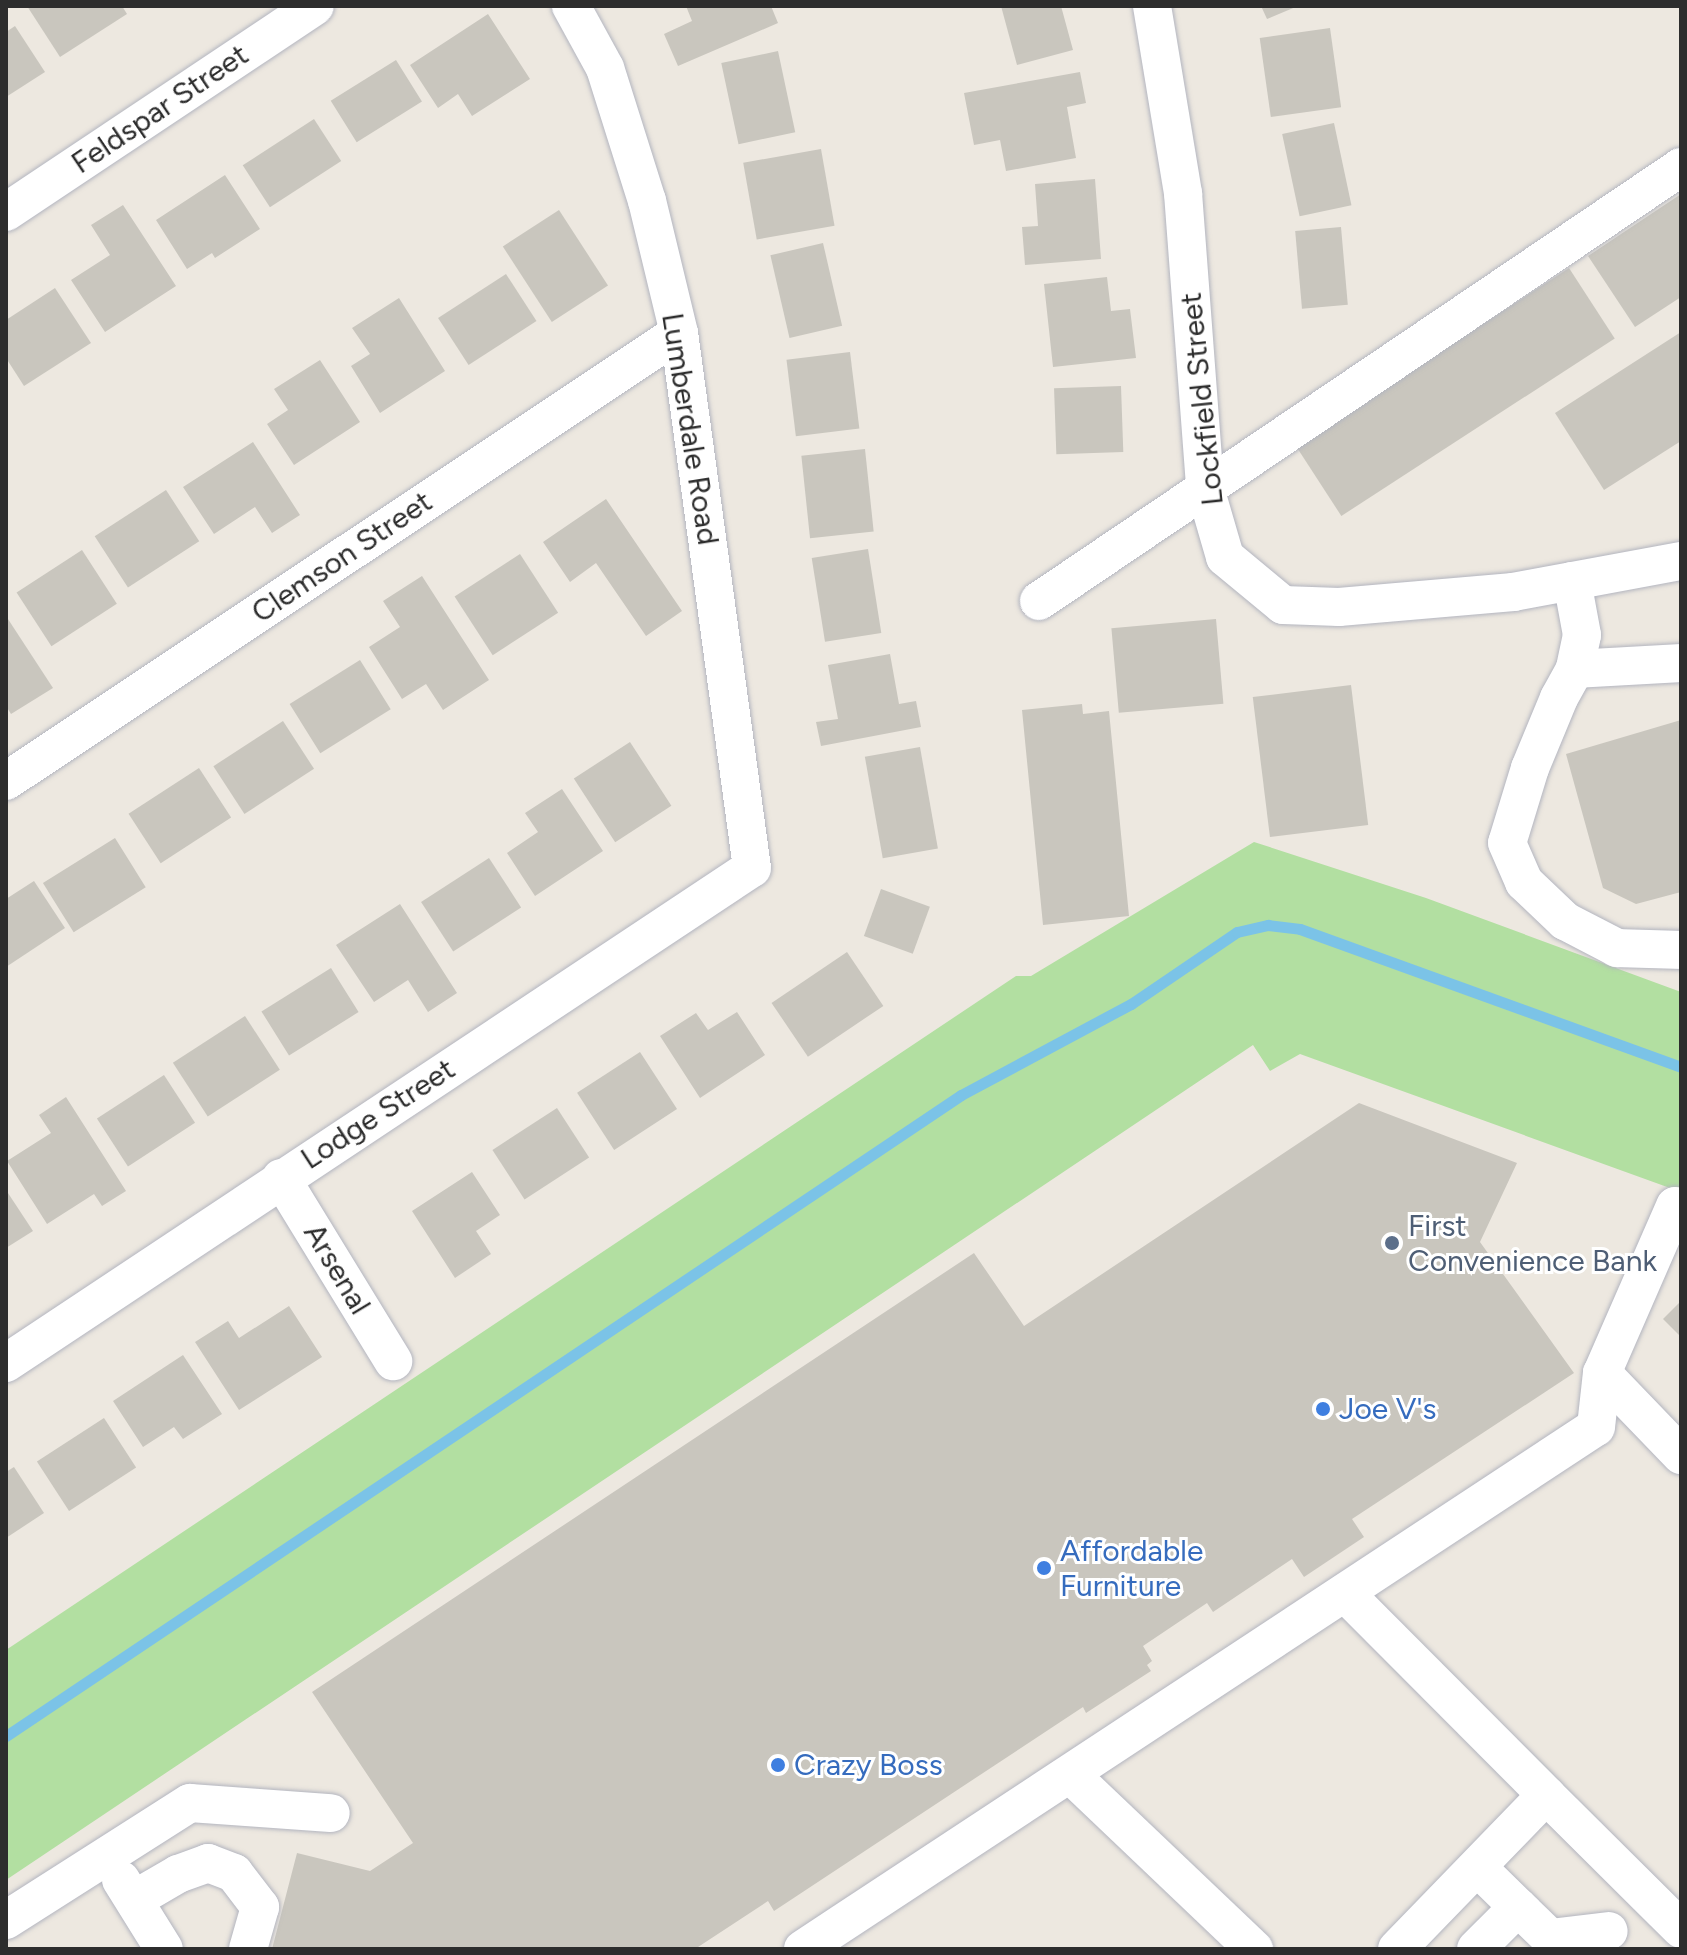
<!DOCTYPE html>
<html>
<head>
<meta charset="utf-8">
<style>
	body { margin:0 }
	#map { position:relative; width:1687px; height:1955px; overflow:hidden; background:#ede8e0; font-family:Figtree,sans-serif }
	div>[style] { position:absolute }
	.green>* { inset:0; background:#b2dfa1 }
	.stream>* { height:11px; margin:-5.5px; padding:0 5.5px; transform-origin:5.5px; border-radius:5.5px; background:#7bc3e7 }
	.building>* { inset:0; background:#c9c6be; transform-origin:0 0 }
	.roads { filter:drop-shadow(0 0 2px #b3b5bf) drop-shadow(0 0 2px #b3b5bf) }
	.minor>* { height:38px; margin:-19px; padding:0 19px; transform-origin:19px; border-radius:19px; background:#fff }
	.dots>* { width:22px; height:22px; translate:-50% -50%; box-sizing:border-box; border:4px solid #fff; border-radius:50% }
	span { translate:-50% -50%; white-space:nowrap; text-align:center; line-height:1.15; -webkit-text-stroke:6px #fff; paint-order:stroke }
	.street-label { font-size:30px; color:#2d2d2d }
	.service-label { font-size:30px; color:#4e5e75 }
	.left { translate:0 -50%; text-align:left }
	.shop-label { font-size:30px; color:#366cbe }
	.frame { position:absolute; inset:0; border:8px solid #2d2d2d; pointer-events:none }
</style>
</head>
<body>
<div id="map">
	<div class="green">
		<div style="clip-path:polygon(1254px 842px,1426px 898px,1681px 992px,1681px 1192px,1300px 1054px,1270px 1071px,1253px 1045px,6px 1880px,6px 1650px,1016px 976px,1031px 976px)"></div>
	</div>
	<div class="stream">
		<div style="left:6px;top:1736px;width:1150px;rotate:-33.87deg"></div>
		<div style="left:961px;top:1095px;width:193px;rotate:-28.2deg"></div>
		<div style="left:1131px;top:1004px;width:128px;rotate:-34.2deg"></div>
		<div style="left:1237px;top:932px;width:32px;rotate:-13deg"></div>
		<div style="left:1268px;top:925px;width:32px;rotate:7deg"></div>
		<div style="left:1300px;top:929px;width:405px;rotate:19.9deg"></div>
	</div>
	<div class="building">
		<div style="clip-path:polygon(27px 6px,122px 6px,127px 14px,60px 57px)"></div>
		<div style="clip-path:polygon(686px 6px,771px 6px,778px 23px,678px 66px,664px 34px,692px 21px)"></div>
		<div style="clip-path:polygon(1001px 6px,1061px 6px,1073px 50px,1017px 65px)"></div>
		<div style="clip-path:polygon(1261px 6px,1298px 6px,1267px 19px)"></div>
		<div style="clip-path:polygon(488px 14px,530px 79px,472px 116px,458px 94px,438px 108px,410px 65px)"></div>
		<div style="clip-path:polygon(15px 26px,45px 72px,6px 97px,6px 32px)"></div>
		<div style="left:1330px;top:28px;width:80px;height:71px;rotate:82deg"></div>
		<div style="left:778px;top:51px;width:83px;height:58px;rotate:78deg"></div>
		<div style="left:396px;top:60px;width:49px;height:77px;rotate:58deg"></div>
		<div style="clip-path:polygon(1080px 72px,1086px 103px,1067px 107px,1076px 158px,1006px 171px,1000px 140px,974px 145px,964px 93px)"></div>
		<div style="left:314px;top:119px;width:50px;height:85px;rotate:57deg"></div>
		<div style="left:1334px;top:123px;width:84px;height:53px;rotate:78deg"></div>
		<div style="left:821px;top:149px;width:78px;height:79px;rotate:80deg"></div>
		<div style="clip-path:polygon(225px 175px,260px 229px,215px 258px,212px 253px,187px 269px,156px 220px)"></div>
		<div style="clip-path:polygon(1095px 179px,1101px 259px,1025px 265px,1022px 227px,1038px 226px,1035px 184px)"></div>
		<div style="clip-path:polygon(1681px 194px,1681px 297px,1635px 327px,1588px 256px)"></div>
		<div style="clip-path:polygon(123px 205px,176px 286px,105px 332px,71px 280px,110px 255px,91px 225px)"></div>
		<div style="left:559px;top:210px;width:90px;height:67px;rotate:57deg"></div>
		<div style="left:1341px;top:227px;width:78px;height:46px;rotate:85deg"></div>
		<div style="left:823px;top:243px;width:85px;height:54px;rotate:77deg"></div>
		<div style="left:1569px;top:268px;width:84px;height:326px;rotate:57deg"></div>
		<div style="left:506px;top:274px;width:56px;height:81px;rotate:57deg"></div>
		<div style="clip-path:polygon(1107px 277px,1111px 311px,1130px 309px,1136px 358px,1053px 367px,1044px 284px)"></div>
		<div style="clip-path:polygon(55px 288px,91px 343px,24px 386px,6px 358px,6px 320px)"></div>
		<div style="clip-path:polygon(399px 298px,445px 371px,380px 413px,351px 366px,370px 354px,352px 328px)"></div>
		<div style="clip-path:polygon(1681px 332px,1681px 441px,1604px 490px,1555px 413px)"></div>
		<div style="left:850px;top:352px;width:77px;height:64px;rotate:83deg"></div>
		<div style="clip-path:polygon(320px 360px,360px 422px,294px 465px,267px 424px,288px 410px,274px 389px)"></div>
		<div style="left:1121px;top:386px;width:66px;height:67px;rotate:88deg"></div>
		<div style="clip-path:polygon(253px 442px,300px 515px,272px 533px,255px 507px,214px 534px,183px 487px)"></div>
		<div style="left:865px;top:449px;width:83px;height:64px;rotate:84deg"></div>
		<div style="left:166px;top:490px;width:61px;height:85px;rotate:57deg"></div>
		<div style="clip-path:polygon(606px 499px,682px 611px,646px 636px,596px 563px,570px 582px,543px 542px)"></div>
		<div style="left:868px;top:549px;width:85px;height:57px;rotate:81deg"></div>
		<div style="left:82px;top:550px;width:64px;height:78px;rotate:57deg"></div>
		<div style="left:520px;top:554px;width:70px;height:78px;rotate:57deg"></div>
		<div style="clip-path:polygon(422px 576px,489px 680px,443px 710px,426px 684px,402px 699px,369px 647px,400px 627px,383px 601px)"></div>
		<div style="clip-path:polygon(6px 616px,53px 688px,11px 714px,6px 706px)"></div>
		<div style="left:1216px;top:619px;width:85px;height:105px;rotate:85deg"></div>
		<div style="clip-path:polygon(890px 654px,899px 704px,916px 701px,921px 727px,821px 746px,816px 722px,838px 719px,828px 665px)"></div>
		<div style="left:360px;top:660px;width:58px;height:83px;rotate:58deg"></div>
		<div style="left:1351px;top:685px;width:141px;height:99px;rotate:83deg"></div>
		<div style="clip-path:polygon(1082px 704px,1083px 714px,1109px 711px,1129px 916px,1043px 925px,1022px 710px)"></div>
		<div style="clip-path:polygon(1681px 720px,1681px 892px,1636px 904px,1603px 888px,1566px 754px)"></div>
		<div style="left:283px;top:721px;width:57px;height:83px;rotate:57deg"></div>
		<div style="left:630px;top:742px;width:76px;height:67px;rotate:57deg"></div>
		<div style="left:920px;top:747px;width:103px;height:56px;rotate:80deg"></div>
		<div style="left:199px;top:768px;width:59px;height:84px;rotate:57deg"></div>
		<div style="clip-path:polygon(562px 789px,603px 851px,535px 896px,507px 853px,538px 832px,525px 813px)"></div>
		<div style="left:115px;top:838px;width:58px;height:85px;rotate:58deg"></div>
		<div style="left:489px;top:858px;width:59px;height:81px;rotate:57deg"></div>
		<div style="clip-path:polygon(34px 881px,65px 928px,6px 967px,6px 899px)"></div>
		<div style="left:881px;top:889px;width:52px;height:50px;rotate:20deg"></div>
		<div style="clip-path:polygon(400px 904px,457px 993px,428px 1012px,408px 980px,374px 1002px,336px 945px)"></div>
		<div style="left:847px;top:952px;width:65px;height:91px;rotate:56deg"></div>
		<div style="left:331px;top:968px;width:52px;height:82px;rotate:58deg"></div>
		<div style="clip-path:polygon(737px 1012px,765px 1055px,700px 1098px,660px 1036px,696px 1013px,708px 1030px)"></div>
		<div style="left:245px;top:1016px;width:64px;height:86px;rotate:57deg"></div>
		<div style="left:640px;top:1052px;width:68px;height:75px;rotate:57deg"></div>
		<div style="left:164px;top:1075px;width:57px;height:80px;rotate:57deg"></div>
		<div style="clip-path:polygon(66px 1097px,126px 1191px,102px 1206px,94px 1194px,47px 1224px,7px 1161px,51px 1133px,39px 1115px)"></div>
		<div style="clip-path:polygon(1359px 1103px,1517px 1163px,1480px 1242px,1574px 1373px,1352px 1519px,1364px 1537px,1304px 1577px,1292px 1559px,1213px 1612px,1207px 1603px,1143px 1646px,1152px 1661px,1147px 1665px,1151px 1671px,1086px 1713px,1083px 1707px,774px 1911px,768px 1901px,695px 1949px,272px 1949px,297px 1853px,370px 1871px,413px 1843px,312px 1692px,974px 1253px,1024px 1326px)"></div>
		<div style="left:557px;top:1108px;width:59px;height:77px;rotate:57deg"></div>
		<div style="clip-path:polygon(472px 1172px,500px 1215px,476px 1231px,491px 1254px,455px 1278px,412px 1211px)"></div>
		<div style="clip-path:polygon(6px 1190px,33px 1231px,6px 1248px)"></div>
		<div style="clip-path:polygon(1681px 1301px,1681px 1337px,1663px 1319px)"></div>
		<div style="clip-path:polygon(289px 1306px,322px 1357px,239px 1410px,195px 1342px,228px 1321px,239px 1338px)"></div>
		<div style="clip-path:polygon(183px 1355px,222px 1414px,183px 1439px,174px 1427px,143px 1447px,113px 1401px)"></div>
		<div style="left:104px;top:1418px;width:59px;height:80px;rotate:57deg"></div>
		<div style="clip-path:polygon(14px 1467px,44px 1513px,6px 1538px,6px 1472px)"></div>
	</div>
	<div class="roads">
		<div class="minor">
			<div style="left:1152px;top:6px;width:190px;rotate:80.6deg"></div>
			<div style="left:1183px;top:193px;width:296px;rotate:85.7deg"></div>
			<div style="left:1205px;top:488px;width:72px;rotate:73.8deg"></div>
			<div style="left:1225px;top:557px;width:75px;rotate:39.6deg"></div>
			<div style="left:1283px;top:605px;width:56px;rotate:2deg"></div>
			<div style="left:1339px;top:607px;width:175px;rotate:-4.9deg"></div>
			<div style="left:1513px;top:592px;width:171px;rotate:-10.5deg"></div>
			<div style="left:6px;top:212px;width:371px;rotate:-33.7deg"></div>
			<div style="left:1572px;top:581px;width:55px;rotate:79.5deg"></div>
			<div style="left:1582px;top:635px;width:35px;rotate:102deg"></div>
			<div style="left:1575px;top:669px;width:33px;rotate:119deg"></div>
			<div style="left:1559px;top:698px;width:76px;rotate:112.5deg"></div>
			<div style="left:1530px;top:768px;width:78px;rotate:107deg"></div>
			<div style="left:1507px;top:843px;width:43px;rotate:66.4deg"></div>
			<div style="left:1524px;top:882px;width:57px;rotate:43.6deg"></div>
			<div style="left:1565px;top:921px;width:59px;rotate:27.4deg"></div>
			<div style="left:1617px;top:948px;width:64px;rotate:1.8deg"></div>
			<div style="left:1039px;top:601px;width:775px;rotate:-34.06deg"></div>
			<div style="left:1575px;top:669px;width:106px;rotate:-3.2deg"></div>
			<div style="left:6px;top:781px;width:808px;rotate:-33.65deg"></div>
			<div style="left:281px;top:1178px;width:215px;rotate:58.5deg"></div>
			<div style="left:1681px;top:1208px;width:6px;rotate:-162deg"></div>
			<div style="left:1675px;top:1206px;width:182px;rotate:113.6deg"></div>
			<div style="left:1602px;top:1373px;width:114px;rotate:46.1deg"></div>
			<div style="left:6px;top:1363px;width:895px;rotate:-33.57deg"></div>
			<div style="left:752px;top:868px;width:540px;rotate:-97.77deg"></div>
			<div style="left:679px;top:333px;width:136px;rotate:-103.6deg"></div>
			<div style="left:647px;top:201px;width:139px;rotate:-107.5deg"></div>
			<div style="left:605px;top:68px;width:71px;rotate:-118.7deg"></div>
			<div style="left:1345px;top:1593px;width:285px;rotate:45.1deg"></div>
			<div style="left:1071px;top:1775px;width:253px;rotate:43.6deg"></div>
			<div style="left:121px;top:1880px;width:81px;rotate:58.1deg"></div>
			<div style="left:135px;top:1899px;width:50px;rotate:-30.2deg"></div>
			<div style="left:178px;top:1874px;width:32px;rotate:-20deg"></div>
			<div style="left:208px;top:1863px;width:28px;rotate:21deg"></div>
			<div style="left:234px;top:1873px;width:43px;rotate:52.6deg"></div>
			<div style="left:260px;top:1907px;width:44px;rotate:105.9deg"></div>
			<div style="left:1518px;top:1907px;width:45px;rotate:44.1deg"></div>
			<div style="left:1550px;top:1938px;width:21px;rotate:31deg"></div>
			<div style="left:6px;top:1920px;width:218px;rotate:-32.5deg"></div>
			<div style="left:190px;top:1803px;width:141px;rotate:4.1deg"></div>
			<div style="left:1550px;top:1938px;width:59px;rotate:-6.8deg"></div>
			<div style="left:803px;top:1949px;width:949px;rotate:-33.36deg"></div>
			<div style="left:1596px;top:1427px;width:54px;rotate:-83.7deg"></div>
			<div style="left:1397px;top:1949px;width:214px;rotate:-45.9deg"></div>
			<div style="left:1546px;top:1795px;width:190px;rotate:44.8deg"></div>
			<div style="left:1476px;top:1949px;width:59px;rotate:-45deg"></div>
			<div style="left:1518px;top:1907px;width:57px;rotate:-135.7deg"></div>
		</div>
	</div>
	<div class="dots">
		<div style="left:1392px;top:1243px;background:#5c6f8a"></div>
		<div style="left:1323px;top:1409px;background:#3f7fe0"></div>
		<div style="left:1044px;top:1568px;background:#3f7fe0"></div>
		<div style="left:778px;top:1765px;background:#3f7fe0"></div>
	</div>
	<div class="street-label">
		<span style="left:160px;top:109px;rotate:-34deg">Feldspar Street</span>
		<span style="left:1202px;top:399px;rotate:-96deg">Lockfield Street</span>
		<span style="left:690px;top:429px;rotate:81deg">Lumberdale Road</span>
		<span style="left:342px;top:557px;rotate:-34deg">Clemson Street</span>
		<span style="left:378px;top:1114px;rotate:-33deg">Lodge Street</span>
		<span style="left:337px;top:1269px;rotate:59deg">Arsenal</span>
	</div>
	<div class="service-label">
		<span class="left" style="left:1408px;top:1243px">First<br>Convenience Bank</span>
	</div>
	<div class="shop-label">
		<span class="left" style="left:1339px;top:1409px">Joe V's</span>
		<span class="left" style="left:1060px;top:1568px">Affordable<br>Furniture</span>
		<span class="left" style="left:794px;top:1765px">Crazy Boss</span>
	</div>
	<div class="frame"></div>
</div>
</body>
</html>
